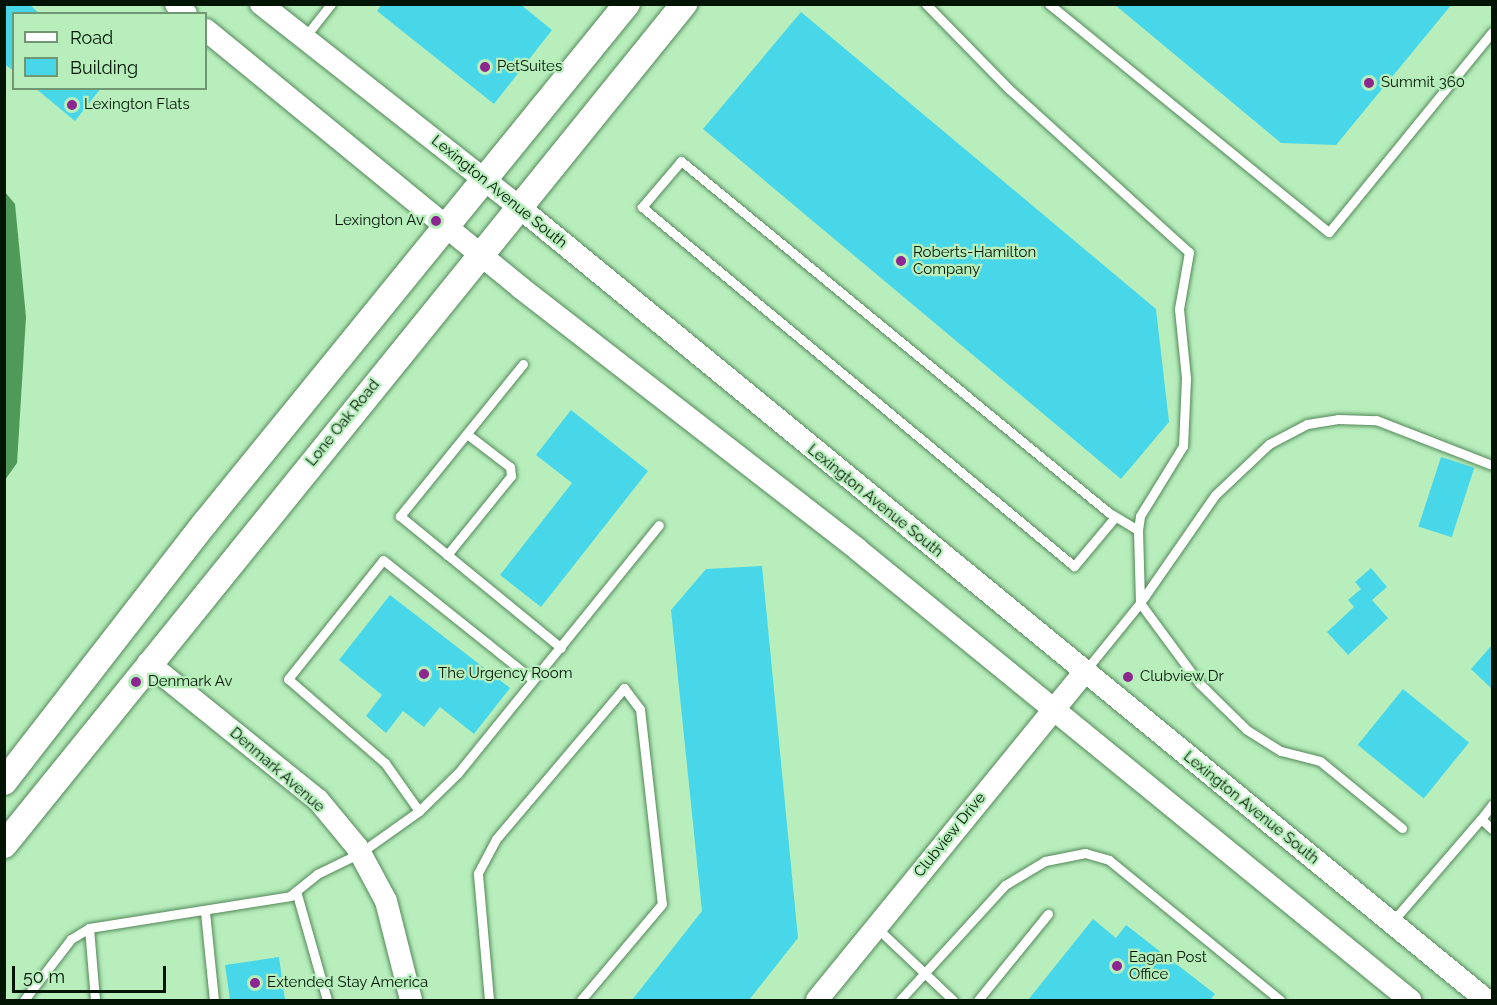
<!DOCTYPE html>
<html>
<head>
<meta charset="utf-8">
<style>
	body { margin:0 }
	#map { position:relative; width:1497px; height:1005px; overflow:hidden; background:#b7eebc; font-family:Raleway,sans-serif }
	div>[style] { position:absolute }
	.water>* { inset:0; background:#4f9959 }
	.building>* { inset:0; background:#48d7e9; transform-origin:0 0 }
	.roads { filter:drop-shadow(0 0 2px #548759) drop-shadow(0 0 2px #548759) }
	.service>* { height:9px; margin:-4.5px; padding:0 4.5px; transform-origin:4.5px; border-radius:4.5px; background:#fff }
	.tertiary>* { height:22px; margin:-11px; padding:0 11px; transform-origin:11px; border-radius:11px; background:#fff }
	.secondary>* { height:26px; margin:-13px; padding:0 13px; transform-origin:13px; border-radius:13px; background:#fff }
	.dots>* { width:16px; height:16px; translate:-50% -50%; box-sizing:border-box; border:3px solid #b7eebc; border-radius:50% }
	span { translate:-50% -50%; white-space:nowrap; text-align:center; line-height:1.15; -webkit-text-stroke:4.5px #b7eebc; paint-order:stroke }
	.poi-label { font-size:15px; color:#021404 }
	.left { translate:0 -50%; text-align:left }
	.right { translate:-100% -50%; text-align:right }
	.street-label { font-size:15px; color:#021404 }
	.frame { position:absolute; inset:0; border:6px solid #021404; pointer-events:none }
	.legend { position:absolute; left:12px; top:12px; width:195px; height:78px; box-sizing:border-box; background:#b7eebc; border:2px solid #6f9772; margin:0; padding:8px 10px; list-style:none; font-size:18px; color:#021404 }
	.legend li { display:flex; align-items:center; gap:12px; height:30px }
	.legend b { width:30px; border:2px solid #6f9772 }
	.scale { position:absolute; left:12px; top:966px; width:154px; height:27px; box-sizing:border-box; border:3px solid #021404; border-top:0; padding-left:8px; font-size:18px; line-height:21px; white-space:nowrap; color:#021404; -webkit-text-stroke:4px #b7eebc; paint-order:stroke }
</style>
</head>
<body>
<div id="map">
	<div class="water">
		<div style="clip-path:polygon(5px 192px,15px 204px,26px 317px,17px 463px,5px 480px)"></div>
	</div>
	<div class="building">
		<div style="clip-path:polygon(4px 4px,29px 4px,40px 14px,14px 14px,14px 71px,4px 64px)"></div>
		<div style="clip-path:polygon(382px 4px,520px 4px,552px 30px,494px 104px,377px 11px)"></div>
		<div style="clip-path:polygon(1114px 4px,1248px 5px,1452px 4px,1336px 145px,1281px 143px)"></div>
		<div style="clip-path:polygon(801px 12px,1156px 309px,1169px 422px,1121px 479px,703px 129px)"></div>
		<div style="clip-path:polygon(35px 88px,101px 88px,75px 121px)"></div>
		<div style="clip-path:polygon(571px 410px,648px 471px,541px 607px,500px 575px,572px 483px,536px 455px)"></div>
		<div style="left:1441px;top:457px;width:35px;height:73px;rotate:18deg"></div>
		<div style="clip-path:polygon(762px 566px,798px 938px,749px 1000px,632px 1000px,702px 911px,671px 610px,706px 569px)"></div>
		<div style="clip-path:polygon(1371px 568px,1387px 587px,1372px 600px,1388px 618px,1348px 655px,1327px 632px,1354px 607px,1348px 600px,1361px 589px,1355px 582px)"></div>
		<div style="clip-path:polygon(390px 595px,510px 688px,474px 734px,440px 707px,424px 727px,403px 711px,386px 733px,366px 716px,382px 695px,339px 660px)"></div>
		<div style="clip-path:polygon(1492px 645px,1492px 689px,1471px 669px)"></div>
		<div style="left:1403px;top:689px;width:85px;height:72px;rotate:39deg"></div>
		<div style="clip-path:polygon(1093px 919px,1116px 938px,1126px 925px,1215px 994px,1210px 1000px,1028px 1000px)"></div>
		<div style="clip-path:polygon(279px 957px,285px 1000px,230px 1000px,225px 965px)"></div>
	</div>
	<div class="roads">
		<div class="service">
			<div style="left:926px;top:4px;width:119px;rotate:45.7deg"></div>
			<div style="left:1009px;top:89px;width:243px;rotate:42.2deg"></div>
			<div style="left:1189px;top:252px;width:58px;rotate:100deg"></div>
			<div style="left:1179px;top:309px;width:69px;rotate:84.2deg"></div>
			<div style="left:1186px;top:378px;width:68px;rotate:92.5deg"></div>
			<div style="left:1183px;top:446px;width:82px;rotate:121.6deg"></div>
			<div style="left:1140px;top:516px;width:14px;rotate:98deg"></div>
			<div style="left:1049px;top:4px;width:361px;rotate:39.2deg"></div>
			<div style="left:1329px;top:232px;width:258px;rotate:-50.8deg"></div>
			<div style="left:305px;top:37px;width:42px;rotate:-51.8deg"></div>
			<div style="left:523px;top:364px;width:196px;rotate:129deg"></div>
			<div style="left:400px;top:516px;width:208px;rotate:39.3deg"></div>
			<div style="left:1115px;top:517px;width:64px;rotate:129.9deg"></div>
			<div style="left:1074px;top:566px;width:562px;rotate:-140.27deg"></div>
			<div style="left:642px;top:207px;width:60px;rotate:-49.7deg"></div>
			<div style="left:681px;top:161px;width:553px;rotate:39.42deg"></div>
			<div style="left:1108px;top:512px;width:35px;rotate:31deg"></div>
			<div style="left:1138px;top:530px;width:73px;rotate:88.4deg"></div>
			<div style="left:447px;top:555px;width:102px;rotate:-51deg"></div>
			<div style="left:511px;top:476px;width:9px;rotate:-96deg"></div>
			<div style="left:510px;top:467px;width:54px;rotate:-142.5deg"></div>
			<div style="left:1140px;top:603px;width:131px;rotate:-55.2deg"></div>
			<div style="left:1215px;top:495px;width:74px;rotate:-43.4deg"></div>
			<div style="left:1269px;top:444px;width:43px;rotate:-27.8deg"></div>
			<div style="left:1307px;top:424px;width:31px;rotate:-9deg"></div>
			<div style="left:1338px;top:419px;width:38px;rotate:2deg"></div>
			<div style="left:1376px;top:420px;width:124px;rotate:21.2deg"></div>
			<div style="left:1085px;top:671px;width:87px;rotate:-51deg"></div>
			<div style="left:1140px;top:603px;width:99px;rotate:53.6deg"></div>
			<div style="left:1199px;top:683px;width:67px;rotate:44.4deg"></div>
			<div style="left:1247px;top:730px;width:40px;rotate:32deg"></div>
			<div style="left:1281px;top:751px;width:40px;rotate:14.4deg"></div>
			<div style="left:1320px;top:761px;width:106px;rotate:39.3deg"></div>
			<div style="left:419px;top:811px;width:59px;rotate:-125.3deg"></div>
			<div style="left:385px;top:763px;width:128px;rotate:-139.1deg"></div>
			<div style="left:288px;top:679px;width:152px;rotate:-51.4deg"></div>
			<div style="left:383px;top:560px;width:191px;rotate:38.6deg"></div>
			<div style="left:1481px;top:819px;width:18px;rotate:-52deg"></div>
			<div style="left:296px;top:891px;width:113px;rotate:74.1deg"></div>
			<div style="left:205px;top:912px;width:88px;rotate:84.2deg"></div>
			<div style="left:1392px;top:922px;width:136px;rotate:-49.2deg"></div>
			<div style="left:1481px;top:819px;width:15px;rotate:42deg"></div>
			<div style="left:89px;top:928px;width:72px;rotate:85.2deg"></div>
			<div style="left:877px;top:928px;width:105px;rotate:43.5deg"></div>
			<div style="left:24px;top:1000px;width:77px;rotate:-52.4deg"></div>
			<div style="left:71px;top:939px;width:21px;rotate:-31deg"></div>
			<div style="left:89px;top:928px;width:204px;rotate:-9deg"></div>
			<div style="left:290px;top:896px;width:35px;rotate:-39deg"></div>
			<div style="left:317px;top:874px;width:48px;rotate:-26deg"></div>
			<div style="left:360px;top:853px;width:72px;rotate:-35.4deg"></div>
			<div style="left:419px;top:811px;width:54px;rotate:-44.3deg"></div>
			<div style="left:458px;top:773px;width:319px;rotate:-51deg"></div>
			<div style="left:489px;top:1000px;width:127px;rotate:-95deg"></div>
			<div style="left:478px;top:873px;width:38px;rotate:-62deg"></div>
			<div style="left:496px;top:839px;width:198px;rotate:-49.7deg"></div>
			<div style="left:624px;top:688px;width:26px;rotate:53deg"></div>
			<div style="left:640px;top:709px;width:196px;rotate:83.6deg"></div>
			<div style="left:662px;top:904px;width:126px;rotate:130.2deg"></div>
			<div style="left:900px;top:1000px;width:156px;rotate:-47.6deg"></div>
			<div style="left:1005px;top:885px;width:47px;rotate:-31deg"></div>
			<div style="left:1045px;top:861px;width:41px;rotate:-11.3deg"></div>
			<div style="left:1085px;top:853px;width:25px;rotate:16deg"></div>
			<div style="left:1109px;top:860px;width:221px;rotate:39.3deg"></div>
			<div style="left:978px;top:1000px;width:111px;rotate:-50.9deg"></div>
		</div>
		<div class="tertiary">
			<div style="left:176px;top:4px;width:14px;rotate:45deg"></div>
			<div style="left:261px;top:4px;width:328px;rotate:38.2deg"></div>
			<div style="left:519px;top:207px;width:1251px;rotate:39.35deg"></div>
			<div style="left:206px;top:30px;width:407px;rotate:39.3deg"></div>
			<div style="left:521px;top:288px;width:425px;rotate:37.8deg"></div>
			<div style="left:857px;top:549px;width:714px;rotate:39.2deg"></div>
			<div style="left:148px;top:663px;width:218px;rotate:38.9deg"></div>
			<div style="left:318px;top:800px;width:61px;rotate:50.3deg"></div>
			<div style="left:357px;top:847px;width:61px;rotate:61.8deg"></div>
			<div style="left:386px;top:901px;width:102px;rotate:75.8deg"></div>
			<div style="left:817px;top:1000px;width:424px;rotate:-50.8deg"></div>
		</div>
		<div class="secondary">
			<div style="left:4px;top:782px;width:328px;rotate:-52.2deg"></div>
			<div style="left:205px;top:523px;width:669px;rotate:-50.89deg"></div>
			<div style="left:4px;top:845px;width:1082px;rotate:-51.04deg"></div>
		</div>
	</div>
	<div class="dots">
		<div style="left:485px;top:67px;background:#8b278e"></div>
		<div style="left:1369px;top:83px;background:#8b278e"></div>
		<div style="left:72px;top:105px;background:#8b278e"></div>
		<div style="left:436px;top:221px;background:#8b278e"></div>
		<div style="left:901px;top:261px;background:#8b278e"></div>
		<div style="left:424px;top:674px;background:#8b278e"></div>
		<div style="left:1128px;top:677px;background:#8b278e"></div>
		<div style="left:136px;top:682px;background:#8b278e"></div>
		<div style="left:1117px;top:966px;background:#8b278e"></div>
		<div style="left:255px;top:983px;background:#8b278e"></div>
	</div>
	<div class="poi-label">
		<span class="left" style="left:497px;top:67px">PetSuites</span>
		<span class="left" style="left:1381px;top:83px">Summit 360</span>
		<span class="left" style="left:84px;top:105px">Lexington Flats</span>
		<span class="right" style="left:424px;top:221px">Lexington Av</span>
		<span class="left" style="left:913px;top:261px">Roberts-Hamilton<br>Company</span>
		<span class="left" style="left:438px;top:674px">The Urgency Room</span>
		<span class="left" style="left:1140px;top:677px">Clubview Dr</span>
		<span class="left" style="left:148px;top:682px">Denmark Av</span>
		<span class="left" style="left:1129px;top:966px">Eagan Post<br>Office</span>
		<span class="left" style="left:267px;top:983px">Extended Stay America</span>
	</div>
	<div class="street-label">
		<span style="left:499px;top:192px;rotate:39deg">Lexington Avenue South</span>
		<span style="left:343px;top:423px;rotate:-51deg">Lone Oak Road</span>
		<span style="left:875px;top:501px;rotate:39deg">Lexington Avenue South</span>
		<span style="left:277px;top:770px;rotate:41deg">Denmark Avenue</span>
		<span style="left:1251px;top:808px;rotate:39deg">Lexington Avenue South</span>
		<span style="left:950px;top:835px;rotate:-51deg">Clubview Drive</span>
	</div>
	<div class="frame"></div>
	<ul class="legend">
	<li><b style="height:8px;background:#fff"></b>Road</li>
	<li><b style="height:16px;background:#48d7e9"></b>Building</li>
	</ul>
	<div class="scale">50 m</div>
</div>
</body>
</html>
